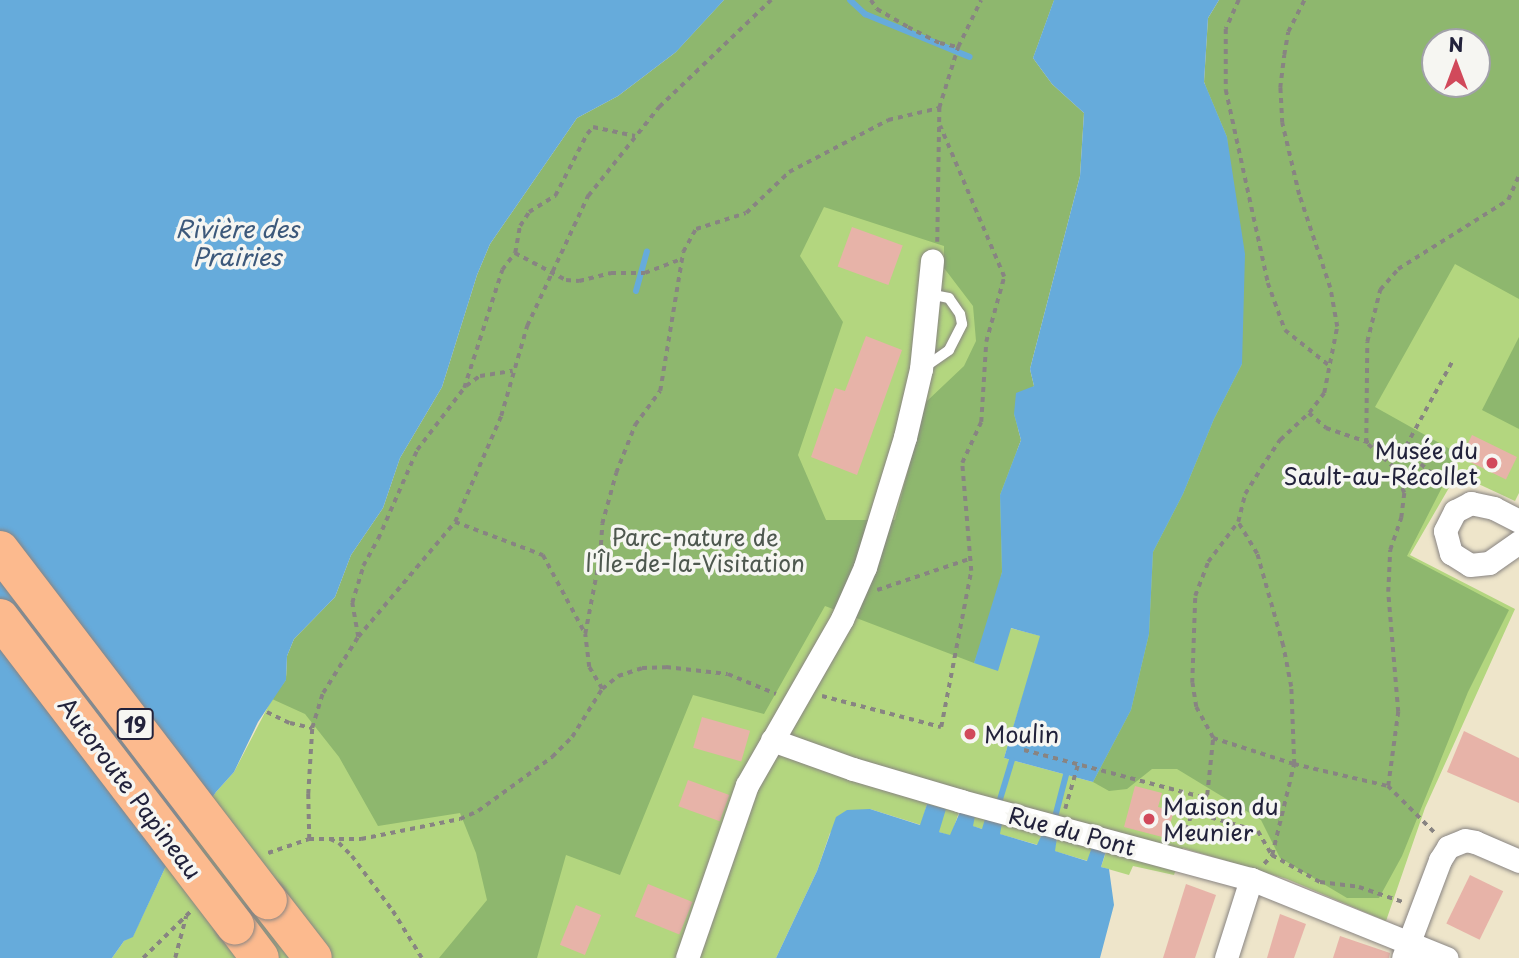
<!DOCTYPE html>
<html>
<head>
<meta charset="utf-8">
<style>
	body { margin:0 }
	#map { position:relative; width:1519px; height:958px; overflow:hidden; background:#eee5ca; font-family:"Playpen Sans",sans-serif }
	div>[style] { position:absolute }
	.green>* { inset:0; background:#b3d67f }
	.forest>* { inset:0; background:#8eb76e }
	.water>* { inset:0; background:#66abdb }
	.stream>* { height:6px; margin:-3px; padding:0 3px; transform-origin:3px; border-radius:3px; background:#66abdb }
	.building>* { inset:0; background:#e7b3a8; transform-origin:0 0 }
	.path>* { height:3.5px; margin-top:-1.75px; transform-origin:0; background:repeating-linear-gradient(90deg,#888482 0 5px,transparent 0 10px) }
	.roads { filter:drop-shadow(0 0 2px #888482) drop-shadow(0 0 2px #888482) }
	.lane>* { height:10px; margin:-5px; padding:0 5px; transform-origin:5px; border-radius:5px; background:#fff }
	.street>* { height:23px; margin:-11.5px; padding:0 11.5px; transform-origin:11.5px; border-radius:11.5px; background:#fff }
	.highway>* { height:38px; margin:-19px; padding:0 19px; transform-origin:19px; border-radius:19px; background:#fcba8e }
	.bridges { filter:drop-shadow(0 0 2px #888482) drop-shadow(0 0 2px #888482) }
	.highway-bridge>* { height:38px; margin:-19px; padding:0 19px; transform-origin:19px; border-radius:19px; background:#fcba8e }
	.dots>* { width:19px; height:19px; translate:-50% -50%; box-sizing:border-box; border:4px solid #f6f6f2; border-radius:50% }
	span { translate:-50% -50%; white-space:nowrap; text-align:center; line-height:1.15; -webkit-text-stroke:7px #f6f6f2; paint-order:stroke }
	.shield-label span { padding:2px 5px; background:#f6f6f2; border:2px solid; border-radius:5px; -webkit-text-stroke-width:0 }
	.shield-label { font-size:21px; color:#22223b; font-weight:700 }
	.poi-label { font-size:23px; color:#22223b }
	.right { translate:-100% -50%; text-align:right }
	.left { translate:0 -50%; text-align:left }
	.park-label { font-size:23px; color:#4e584f }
	.street-label { font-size:23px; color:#22223b }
	.water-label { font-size:24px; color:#3d597b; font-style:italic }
	.north { position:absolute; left:1421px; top:28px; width:70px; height:70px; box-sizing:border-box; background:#f6f6f2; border:2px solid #a1a1a9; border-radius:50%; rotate:0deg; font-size:19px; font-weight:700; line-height:28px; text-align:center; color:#22223b }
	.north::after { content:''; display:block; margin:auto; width:24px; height:32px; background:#d1495b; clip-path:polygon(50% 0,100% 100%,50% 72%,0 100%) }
</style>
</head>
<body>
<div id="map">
	<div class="green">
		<div style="clip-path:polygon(evenodd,724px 0,1054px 0,1033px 58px,1010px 628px,1041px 636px,1004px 758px,1093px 782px,1219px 0,1519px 0,1519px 493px,1515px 501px,1457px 474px,1410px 555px,1515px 609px,1425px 808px,1386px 921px,1287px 879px,1183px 848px,1174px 875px,1133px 866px,1129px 875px,1101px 867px,1106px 852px,1088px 861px,1054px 851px,1057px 838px,1042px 834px,1038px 845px,999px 834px,1001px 823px,982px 829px,972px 826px,959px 812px,951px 836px,939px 832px,927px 804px,921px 825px,870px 809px,830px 833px,817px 871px,776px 958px,112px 958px,124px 941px,133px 936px,165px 868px,216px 792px,234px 772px,272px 699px,676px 52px,724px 0,1435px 42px,1477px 42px,1477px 84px,1435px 84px,1435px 42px)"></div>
	</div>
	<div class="forest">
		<div style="clip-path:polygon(evenodd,724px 0,1054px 0,1033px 58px,1052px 84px,1084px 113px,1080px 176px,1030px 369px,1034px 386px,1014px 414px,1021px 440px,1000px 495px,1002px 572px,992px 614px,974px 663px,825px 606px,764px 714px,693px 695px,620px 875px,566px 855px,537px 958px,439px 958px,487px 900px,476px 853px,460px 813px,378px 826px,339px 757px,305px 714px,272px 699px,286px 680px,287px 656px,294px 639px,335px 597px,351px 555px,383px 508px,400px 458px,442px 387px,477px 275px,490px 244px,577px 118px,618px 96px,676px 52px,724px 0,824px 207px,944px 246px,944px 268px,973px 306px,976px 341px,964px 366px,926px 402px,895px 520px,826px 520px,798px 455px,843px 322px,800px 256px,824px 207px)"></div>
		<div style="clip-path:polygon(evenodd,1219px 0,1519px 0,1519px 299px,1455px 264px,1375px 407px,1459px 454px,1407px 556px,1509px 610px,1468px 692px,1402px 856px,1379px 898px,1347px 898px,1280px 858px,1261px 820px,1177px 769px,1152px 769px,1127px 789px,1109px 791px,1093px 782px,1131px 710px,1149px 634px,1153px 552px,1183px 494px,1214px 419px,1242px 364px,1227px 137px,1204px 82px,1208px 18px,1219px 0,1435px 42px,1477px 42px,1477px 84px,1435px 84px,1435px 42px)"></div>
		<div style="clip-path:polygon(1519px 337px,1519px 429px,1482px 410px)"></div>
	</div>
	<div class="water">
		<div style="clip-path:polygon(0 0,724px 0,676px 52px,618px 96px,577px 118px,490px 244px,477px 275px,442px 387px,400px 458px,383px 508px,351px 555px,335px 597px,294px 639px,287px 656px,286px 680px,258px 722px,234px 772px,216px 792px,165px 868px,133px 937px,124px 941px,112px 958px,0 958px)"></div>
		<div style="clip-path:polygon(1054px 0,1219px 0,1208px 18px,1204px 82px,1227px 137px,1245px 254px,1242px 364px,1214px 419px,1183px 494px,1153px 552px,1149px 634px,1131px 710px,1093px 782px,1004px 758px,1040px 636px,1011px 628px,998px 671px,974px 663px,1002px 572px,1000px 495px,1021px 440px,1014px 414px,1016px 393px,1034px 386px,1030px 369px,1080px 176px,1084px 113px,1052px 84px,1033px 58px)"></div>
		<div style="clip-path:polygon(927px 804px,946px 809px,939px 832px,950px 835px,960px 812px,975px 816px,973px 826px,982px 829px,985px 819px,1002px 823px,1000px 834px,1037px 845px,1042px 834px,1057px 838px,1055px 851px,1087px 861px,1092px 847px,1106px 851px,1101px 867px,1109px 869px,1114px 905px,1100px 958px,776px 958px,817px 871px,836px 817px,847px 810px,870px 809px,920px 825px)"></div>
	</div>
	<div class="stream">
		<div style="left:850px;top:0;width:21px;rotate:43deg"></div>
		<div style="left:865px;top:14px;width:113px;rotate:22.3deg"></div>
		<div style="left:636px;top:291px;width:41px;rotate:-74.6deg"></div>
		<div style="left:998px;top:806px;width:48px;rotate:-73.1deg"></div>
		<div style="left:1054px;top:821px;width:48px;rotate:-75.4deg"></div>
	</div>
	<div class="building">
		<div style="left:852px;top:227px;width:54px;height:42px;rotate:20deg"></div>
		<div style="clip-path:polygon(866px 336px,902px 350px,857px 475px,811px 457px,835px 388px,845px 391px)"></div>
		<div style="left:1472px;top:435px;width:50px;height:25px;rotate:26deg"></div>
		<div style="left:702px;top:717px;width:50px;height:32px;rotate:16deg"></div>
		<div style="clip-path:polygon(1464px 731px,1519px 758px,1519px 803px,1447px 772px)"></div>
		<div style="left:688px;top:780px;width:44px;height:28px;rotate:20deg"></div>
		<div style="clip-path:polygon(1135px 786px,1162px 793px,1158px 807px,1174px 811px,1166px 838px,1124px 827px)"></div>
		<div style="left:1470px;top:875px;width:37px;height:54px;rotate:26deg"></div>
		<div style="left:648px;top:884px;width:48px;height:35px;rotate:22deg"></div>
		<div style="clip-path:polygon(1186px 884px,1216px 895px,1195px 958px,1163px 958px)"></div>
		<div style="left:576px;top:905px;width:27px;height:43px;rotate:22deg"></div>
		<div style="clip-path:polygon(1280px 914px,1306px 924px,1294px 958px,1267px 958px)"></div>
		<div style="clip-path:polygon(1340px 936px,1390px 953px,1389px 958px,1333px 958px)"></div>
	</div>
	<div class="path">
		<div style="left:871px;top:0;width:11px;rotate:56deg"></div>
		<div style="left:877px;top:9px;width:36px;rotate:30deg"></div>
		<div style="left:908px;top:27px;width:36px;rotate:27deg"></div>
		<div style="left:940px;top:43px;width:18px;rotate:13deg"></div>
		<div style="left:1239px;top:0;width:32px;rotate:114deg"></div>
		<div style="left:1226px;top:29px;width:61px;rotate:90deg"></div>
		<div style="left:1226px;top:90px;width:198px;rotate:77.7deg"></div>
		<div style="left:1268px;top:283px;width:50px;rotate:70.1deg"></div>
		<div style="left:1285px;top:330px;width:59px;rotate:38.8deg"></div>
		<div style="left:937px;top:242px;width:134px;rotate:-89.1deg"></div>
		<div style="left:939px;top:108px;width:64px;rotate:-72.7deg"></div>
		<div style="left:958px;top:47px;width:52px;rotate:-63.9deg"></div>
		<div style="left:515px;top:253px;width:58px;rotate:27.9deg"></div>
		<div style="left:566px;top:280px;width:13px;rotate:4deg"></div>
		<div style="left:579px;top:281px;width:33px;rotate:-14deg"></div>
		<div style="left:611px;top:273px;width:34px"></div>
		<div style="left:645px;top:273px;width:39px;rotate:-21deg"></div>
		<div style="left:466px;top:386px;width:17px;rotate:-36deg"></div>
		<div style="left:480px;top:376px;width:33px;rotate:-9deg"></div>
		<div style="left:1309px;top:413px;width:23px;rotate:41deg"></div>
		<div style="left:1326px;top:428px;width:72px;rotate:18.7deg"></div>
		<div style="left:1394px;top:451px;width:30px;rotate:26deg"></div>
		<div style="left:1421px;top:464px;width:34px;rotate:40deg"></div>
		<div style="left:1401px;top:455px;width:108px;rotate:-61.3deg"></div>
		<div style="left:455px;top:522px;width:94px;rotate:20.6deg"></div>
		<div style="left:543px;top:555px;width:89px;rotate:61.7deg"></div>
		<div style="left:877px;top:590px;width:100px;rotate:-18.6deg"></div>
		<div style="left:358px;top:637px;width:35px;rotate:-100deg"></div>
		<div style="left:352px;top:603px;width:39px;rotate:-73deg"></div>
		<div style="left:363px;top:566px;width:31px;rotate:-61deg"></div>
		<div style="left:378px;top:539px;width:97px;rotate:-66.3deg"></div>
		<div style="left:417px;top:450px;width:78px;rotate:-52.8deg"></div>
		<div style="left:464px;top:388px;width:124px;rotate:-72.1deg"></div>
		<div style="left:502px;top:270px;width:21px;rotate:-53deg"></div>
		<div style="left:515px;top:253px;width:27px;rotate:-80deg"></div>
		<div style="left:520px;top:226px;width:17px;rotate:-57deg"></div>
		<div style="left:529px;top:212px;width:31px;rotate:-32deg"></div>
		<div style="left:555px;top:196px;width:70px;rotate:-62.7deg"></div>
		<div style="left:587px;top:134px;width:9px;rotate:-49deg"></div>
		<div style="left:593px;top:127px;width:43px;rotate:12.1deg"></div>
		<div style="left:602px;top:689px;width:26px;rotate:-121deg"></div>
		<div style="left:589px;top:667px;width:33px;rotate:-97deg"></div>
		<div style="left:585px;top:634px;width:80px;rotate:-79.2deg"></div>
		<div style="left:600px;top:555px;width:31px;rotate:-86deg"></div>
		<div style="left:602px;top:524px;width:53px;rotate:-74.6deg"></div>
		<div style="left:616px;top:473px;width:52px;rotate:-68.4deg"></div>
		<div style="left:635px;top:425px;width:42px;rotate:-53.7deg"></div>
		<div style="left:660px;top:391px;width:141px;rotate:-80.6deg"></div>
		<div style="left:683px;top:252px;width:26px;rotate:-61deg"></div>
		<div style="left:696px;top:229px;width:52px;rotate:-17.7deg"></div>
		<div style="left:746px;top:213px;width:59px;rotate:-43.6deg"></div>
		<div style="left:789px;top:172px;width:112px;rotate:-27.7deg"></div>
		<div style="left:888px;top:120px;width:52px;rotate:-13.2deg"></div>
		<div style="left:822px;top:696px;width:123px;rotate:14.6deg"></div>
		<div style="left:941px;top:727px;width:159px;rotate:-79.1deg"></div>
		<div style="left:971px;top:571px;width:108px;rotate:-94.8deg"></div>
		<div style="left:962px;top:463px;width:45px;rotate:-65.1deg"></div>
		<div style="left:981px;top:422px;width:80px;rotate:-86.4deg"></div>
		<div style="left:986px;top:342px;width:67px;rotate:-74.5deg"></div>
		<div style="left:1004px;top:277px;width:164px;rotate:-113deg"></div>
		<div style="left:267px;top:712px;width:25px;rotate:26deg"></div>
		<div style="left:290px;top:723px;width:23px;rotate:13deg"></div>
		<div style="left:1213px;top:738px;width:85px;rotate:17.8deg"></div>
		<div style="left:1294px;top:764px;width:97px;rotate:13.2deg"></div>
		<div style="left:1388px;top:786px;width:65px;rotate:45deg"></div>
		<div style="left:1024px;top:750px;width:188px;rotate:14.8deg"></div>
		<div style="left:1388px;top:786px;width:75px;rotate:-82.3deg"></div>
		<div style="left:1398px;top:712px;width:120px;rotate:-94.8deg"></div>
		<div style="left:1388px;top:592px;width:42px;rotate:-87.3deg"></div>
		<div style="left:1390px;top:550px;width:34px;rotate:-71deg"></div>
		<div style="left:1401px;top:518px;width:25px;rotate:-83deg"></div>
		<div style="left:1404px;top:493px;width:27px;rotate:-112deg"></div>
		<div style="left:1394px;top:468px;width:38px;rotate:-138deg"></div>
		<div style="left:1366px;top:443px;width:101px;rotate:-89.4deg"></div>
		<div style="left:1367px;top:342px;width:54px;rotate:-76deg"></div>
		<div style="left:1380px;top:290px;width:28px;rotate:-49deg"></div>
		<div style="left:1398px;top:269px;width:130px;rotate:-32.1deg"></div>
		<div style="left:1508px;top:200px;width:27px;rotate:-66deg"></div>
		<div style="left:1065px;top:809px;width:47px;rotate:-73.9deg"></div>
		<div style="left:1192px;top:812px;width:69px;rotate:16.1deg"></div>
		<div style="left:1258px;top:831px;width:28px;rotate:60deg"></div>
		<div style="left:1272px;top:855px;width:55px;rotate:29.4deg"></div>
		<div style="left:1320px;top:882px;width:39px;rotate:7deg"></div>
		<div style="left:1359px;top:887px;width:46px;rotate:18.8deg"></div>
		<div style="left:309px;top:839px;width:45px;rotate:-91.3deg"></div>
		<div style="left:308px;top:794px;width:66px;rotate:-86.5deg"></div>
		<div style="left:312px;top:728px;width:37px;rotate:-73deg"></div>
		<div style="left:323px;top:693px;width:66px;rotate:-58deg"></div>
		<div style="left:358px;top:637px;width:150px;rotate:-49.9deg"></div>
		<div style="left:455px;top:522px;width:116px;rotate:-66.5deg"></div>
		<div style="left:501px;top:416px;width:94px;rotate:-73.9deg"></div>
		<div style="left:527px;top:326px;width:144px;rotate:-64.9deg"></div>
		<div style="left:588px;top:196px;width:114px;rotate:-51.4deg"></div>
		<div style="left:659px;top:107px;width:155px;rotate:-43.7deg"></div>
		<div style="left:330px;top:839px;width:10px;rotate:24deg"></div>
		<div style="left:339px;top:843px;width:18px;rotate:45deg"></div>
		<div style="left:352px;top:856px;width:69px;rotate:53.3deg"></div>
		<div style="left:393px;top:911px;width:55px;rotate:58.3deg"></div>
		<div style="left:1183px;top:840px;width:29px;rotate:-72deg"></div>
		<div style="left:1192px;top:812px;width:23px;rotate:-49deg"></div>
		<div style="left:1207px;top:795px;width:57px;rotate:-84deg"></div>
		<div style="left:1213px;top:738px;width:35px;rotate:-119deg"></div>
		<div style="left:1196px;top:707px;width:24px;rotate:-99deg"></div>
		<div style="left:1192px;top:683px;width:87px;rotate:-88deg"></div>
		<div style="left:1195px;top:596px;width:36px;rotate:-69deg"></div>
		<div style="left:1208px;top:562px;width:50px;rotate:-53.1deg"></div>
		<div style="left:268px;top:853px;width:43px;rotate:-18.9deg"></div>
		<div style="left:309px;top:839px;width:52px"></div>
		<div style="left:361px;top:839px;width:101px;rotate:-11.4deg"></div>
		<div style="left:460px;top:819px;width:20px;rotate:-24deg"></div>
		<div style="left:478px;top:811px;width:92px;rotate:-36.1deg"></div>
		<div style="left:552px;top:757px;width:28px;rotate:-45deg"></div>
		<div style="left:572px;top:737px;width:57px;rotate:-58deg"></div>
		<div style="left:602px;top:689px;width:21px;rotate:-39deg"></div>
		<div style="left:618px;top:676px;width:25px;rotate:-18deg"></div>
		<div style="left:642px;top:668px;width:24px;rotate:-2deg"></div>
		<div style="left:666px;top:667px;width:62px;rotate:6.4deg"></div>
		<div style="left:728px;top:674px;width:52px;rotate:22.6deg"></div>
		<div style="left:1264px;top:864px;width:12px;rotate:-48deg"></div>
		<div style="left:1272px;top:855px;width:94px;rotate:-76.4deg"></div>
		<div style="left:1294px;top:764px;width:77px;rotate:-92.2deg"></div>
		<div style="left:1291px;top:687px;width:42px;rotate:-101deg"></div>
		<div style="left:1283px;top:646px;width:96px;rotate:-105.8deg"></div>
		<div style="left:1257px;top:554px;width:37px;rotate:-121deg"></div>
		<div style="left:1238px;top:522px;width:29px;rotate:-76deg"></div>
		<div style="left:1245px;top:494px;width:31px;rotate:-58deg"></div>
		<div style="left:1261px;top:468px;width:34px;rotate:-56deg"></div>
		<div style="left:1280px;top:440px;width:40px;rotate:-43deg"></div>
		<div style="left:1309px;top:413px;width:25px;rotate:-53deg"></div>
		<div style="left:1324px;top:393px;width:67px;rotate:-78.9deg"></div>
		<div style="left:1337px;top:327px;width:40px;rotate:-100deg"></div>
		<div style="left:1330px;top:288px;width:98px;rotate:-108.4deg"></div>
		<div style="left:1299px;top:195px;width:74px;rotate:-103.3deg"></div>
		<div style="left:1282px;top:123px;width:35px;rotate:-93deg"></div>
		<div style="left:1280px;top:88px;width:33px;rotate:-83deg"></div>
		<div style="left:1284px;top:55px;width:23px;rotate:-80deg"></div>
		<div style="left:1288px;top:32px;width:36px;rotate:-63deg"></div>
		<div style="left:143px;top:958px;width:67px;rotate:-44.4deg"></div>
		<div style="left:175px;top:958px;width:43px;rotate:-75.3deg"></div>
	</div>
	<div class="roads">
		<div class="lane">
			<div style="left:922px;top:369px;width:33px;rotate:-35deg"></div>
			<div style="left:949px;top:350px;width:29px;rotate:-63deg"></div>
			<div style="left:962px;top:324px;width:10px;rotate:-101deg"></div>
			<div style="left:960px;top:314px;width:19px;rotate:-125deg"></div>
			<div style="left:949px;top:298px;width:20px;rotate:-169deg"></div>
		</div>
		<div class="street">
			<div style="left:1519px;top:521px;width:28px;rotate:-153deg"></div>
			<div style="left:1494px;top:508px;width:24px;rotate:-168deg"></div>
			<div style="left:1471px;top:503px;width:18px;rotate:153deg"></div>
			<div style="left:1455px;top:511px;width:22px;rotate:117deg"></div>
			<div style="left:1445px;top:531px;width:23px;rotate:75deg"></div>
			<div style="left:1451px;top:553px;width:22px;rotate:32deg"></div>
			<div style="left:1470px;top:565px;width:19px;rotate:-6deg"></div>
			<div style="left:1489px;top:563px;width:37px;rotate:-35deg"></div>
			<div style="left:772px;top:740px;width:86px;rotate:19.7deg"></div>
			<div style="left:853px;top:769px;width:113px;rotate:16.5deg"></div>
			<div style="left:961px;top:801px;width:300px;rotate:15.1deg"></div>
			<div style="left:1251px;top:879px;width:211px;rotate:22deg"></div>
			<div style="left:687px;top:958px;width:183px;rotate:-70.9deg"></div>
			<div style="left:747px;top:785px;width:191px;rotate:-60.2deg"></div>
			<div style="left:842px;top:619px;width:57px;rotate:-66.1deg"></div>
			<div style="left:865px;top:567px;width:136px;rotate:-72.9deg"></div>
			<div style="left:905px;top:437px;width:70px;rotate:-76.8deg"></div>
			<div style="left:921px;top:369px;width:109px;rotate:-84.2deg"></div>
			<div style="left:1226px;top:958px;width:83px;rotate:-72.4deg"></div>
			<div style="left:1403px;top:958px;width:105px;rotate:-69.3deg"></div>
			<div style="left:1440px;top:860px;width:15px;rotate:-58deg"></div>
			<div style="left:1448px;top:847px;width:18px;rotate:-22deg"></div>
			<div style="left:1465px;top:840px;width:10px;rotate:11deg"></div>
			<div style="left:1475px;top:842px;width:48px;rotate:23.4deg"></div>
		</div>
		<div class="highway">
			<div style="left:268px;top:900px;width:73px;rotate:52.2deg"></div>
			<div style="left:235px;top:925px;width:41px;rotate:52.9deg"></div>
		</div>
	</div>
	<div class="bridges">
		<div class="highway-bridge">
			<div style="left:0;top:550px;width:441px;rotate:52.6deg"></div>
			<div style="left:0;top:618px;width:387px;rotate:52.6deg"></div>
		</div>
	</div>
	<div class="dots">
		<div style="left:1492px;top:463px;background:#d1495b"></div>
		<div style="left:970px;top:734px;background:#d1495b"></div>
		<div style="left:1149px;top:819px;background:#d1495b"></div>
	</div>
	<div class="shield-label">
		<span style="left:135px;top:724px">19</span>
	</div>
	<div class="poi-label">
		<span class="right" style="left:1478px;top:463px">Musée du<br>Sault-au-Récollet</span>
		<span class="left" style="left:984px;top:734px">Moulin</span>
		<span class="left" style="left:1163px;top:819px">Maison du<br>Meunier</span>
	</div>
	<div class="park-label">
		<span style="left:695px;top:550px">Parc-nature de<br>l'Île-de-la-Visitation</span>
	</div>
	<div class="street-label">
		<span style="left:130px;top:788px;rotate:53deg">Autoroute Papineau</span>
		<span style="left:1072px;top:831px;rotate:15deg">Rue du Pont</span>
	</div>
	<div class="water-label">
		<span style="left:237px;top:243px">Rivière des<br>Prairies</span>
	</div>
	<div class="north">N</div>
</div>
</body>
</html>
